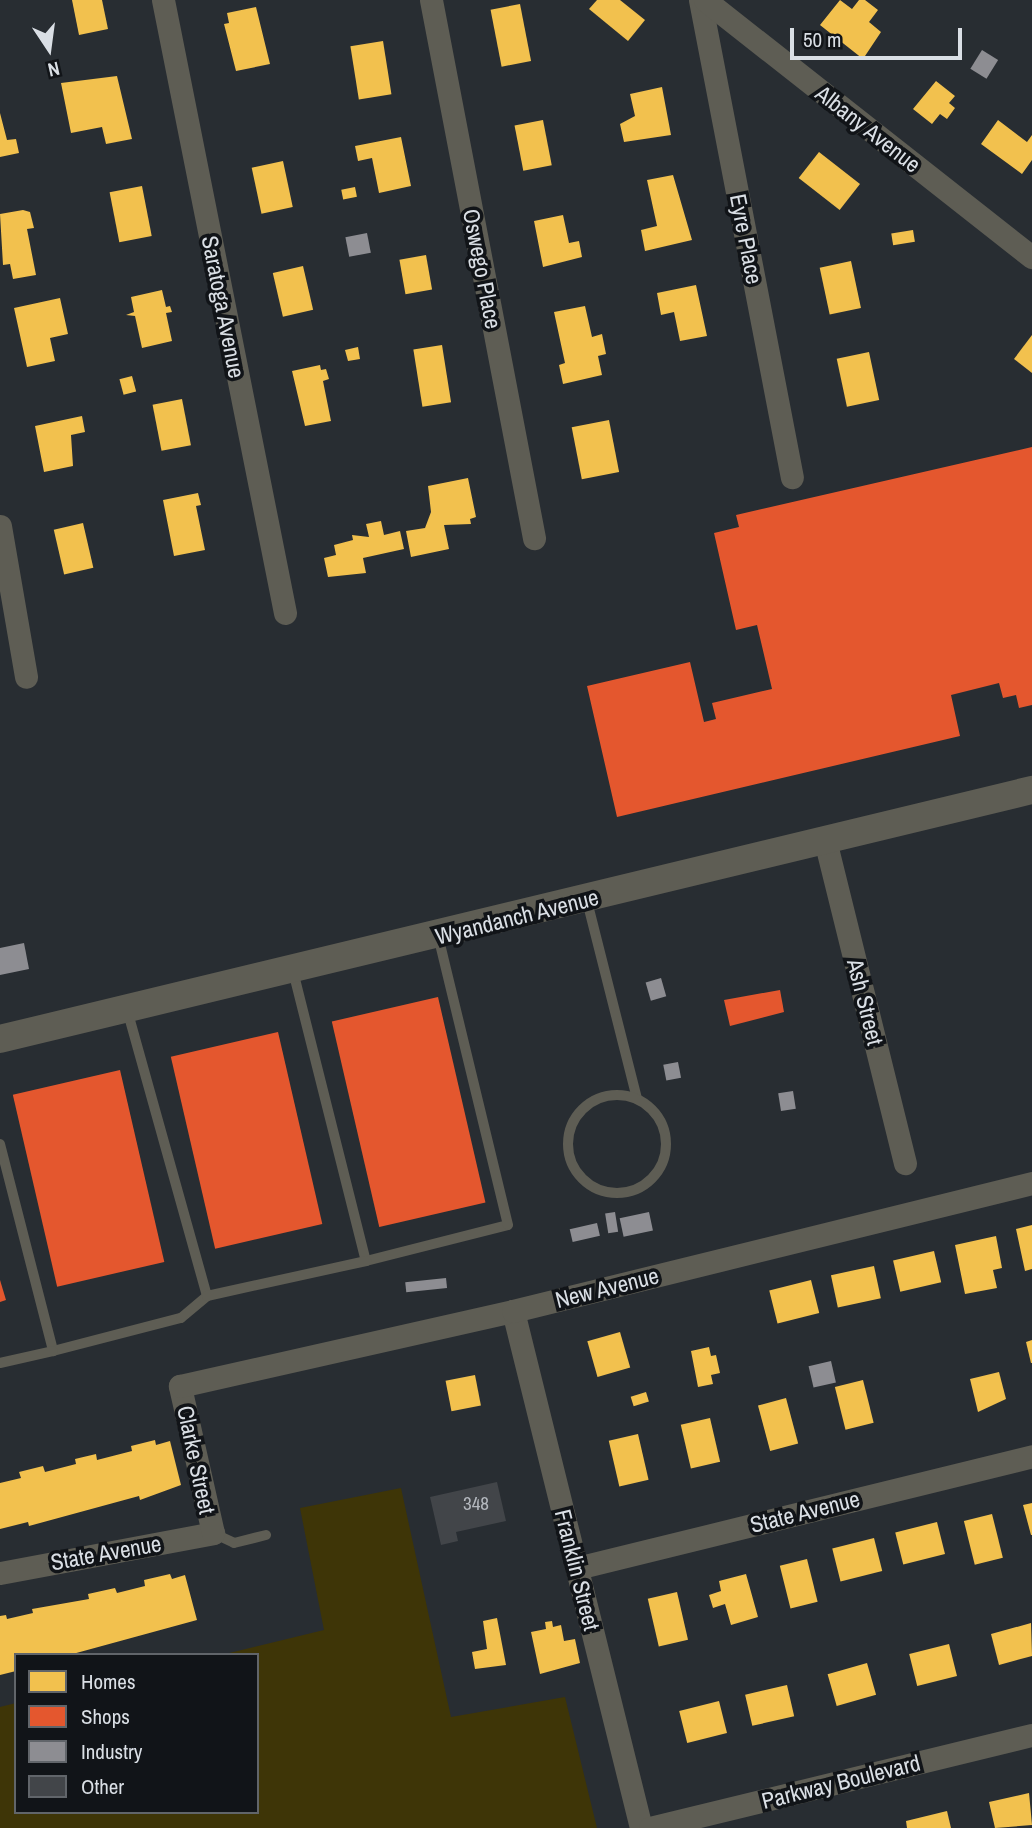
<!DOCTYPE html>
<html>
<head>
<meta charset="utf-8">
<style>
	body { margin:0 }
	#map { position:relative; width:1032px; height:1828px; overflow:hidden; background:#282d32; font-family:"Archivo Narrow",sans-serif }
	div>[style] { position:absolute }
	.green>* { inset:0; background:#3e3507 }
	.homes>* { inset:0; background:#f2c14e; transform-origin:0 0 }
	.shops>* { inset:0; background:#e4572e; transform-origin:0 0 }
	.industry>* { inset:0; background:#8d8d92; transform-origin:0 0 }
	.building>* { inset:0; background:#424549 }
	.service>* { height:10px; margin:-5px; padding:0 5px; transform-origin:5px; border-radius:5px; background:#5e5d54 }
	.service>.ring { margin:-5px; padding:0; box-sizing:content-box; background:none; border:10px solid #5e5d54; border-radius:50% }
	.minor>* { height:23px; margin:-11.5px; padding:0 11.5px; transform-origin:11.5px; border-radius:11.5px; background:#5e5d54 }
	.tertiary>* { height:28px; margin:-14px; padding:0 14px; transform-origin:14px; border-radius:14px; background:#5e5d54 }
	span { translate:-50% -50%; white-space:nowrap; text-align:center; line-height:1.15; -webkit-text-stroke:7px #111418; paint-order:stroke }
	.number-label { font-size:19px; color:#b4b8be }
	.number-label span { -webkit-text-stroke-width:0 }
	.street-label { font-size:23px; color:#dadfe5 }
	.legend { position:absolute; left:14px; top:1653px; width:245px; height:161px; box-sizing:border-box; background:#111418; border:2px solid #61656a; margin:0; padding:9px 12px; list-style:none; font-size:21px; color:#dadfe5 }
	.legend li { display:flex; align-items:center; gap:14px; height:35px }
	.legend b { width:35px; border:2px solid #61656a }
	.north { position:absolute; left:14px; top:14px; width:70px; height:70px; -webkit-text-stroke:5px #111418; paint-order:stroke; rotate:167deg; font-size:19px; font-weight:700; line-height:28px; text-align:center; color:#dadfe5 }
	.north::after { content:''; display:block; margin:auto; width:24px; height:32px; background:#dadfe5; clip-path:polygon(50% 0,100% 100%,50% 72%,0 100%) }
	.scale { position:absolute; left:790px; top:28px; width:172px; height:32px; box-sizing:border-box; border:4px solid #dadfe5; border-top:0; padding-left:9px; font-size:21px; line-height:24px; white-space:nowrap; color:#dadfe5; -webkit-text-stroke:5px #111418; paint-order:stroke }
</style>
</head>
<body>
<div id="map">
	<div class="green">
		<div style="clip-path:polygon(401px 1488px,451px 1717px,565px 1697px,597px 1828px,0 1828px,0 1707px,16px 1703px,16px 1812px,257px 1812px,257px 1655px,221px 1655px,324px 1630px,300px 1508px)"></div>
	</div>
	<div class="homes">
		<div style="clip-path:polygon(72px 0,102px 0,108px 29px,79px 35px)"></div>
		<div style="clip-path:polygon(597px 0,620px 0,645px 20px,628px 41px,589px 9px)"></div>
		<div style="clip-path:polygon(840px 0,852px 9px,859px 0,865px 0,878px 10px,869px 22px,881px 32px,863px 59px,820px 25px)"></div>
		<div style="left:520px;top:4px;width:58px;height:30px;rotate:79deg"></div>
		<div style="clip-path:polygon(256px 7px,270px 64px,236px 71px,224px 24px,229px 23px,227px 13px)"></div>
		<div style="left:383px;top:41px;width:54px;height:33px;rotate:81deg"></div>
		<div style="clip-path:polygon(117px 76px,132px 139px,106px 144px,102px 127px,71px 133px,61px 83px)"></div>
		<div style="clip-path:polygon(936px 81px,955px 96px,949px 103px,955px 108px,947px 119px,940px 114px,932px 124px,913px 109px)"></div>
		<div style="clip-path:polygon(662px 87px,671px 135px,624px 142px,620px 124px,635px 116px,630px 94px)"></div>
		<div style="clip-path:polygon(0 113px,7px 140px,16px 139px,19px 153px,0 157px)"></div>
		<div style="left:543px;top:120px;width:46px;height:29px;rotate:79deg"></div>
		<div style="clip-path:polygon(998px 120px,1027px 142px,1032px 135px,1032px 160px,1022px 174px,981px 144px)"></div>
		<div style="clip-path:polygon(401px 137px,411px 186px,379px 193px,372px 158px,358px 161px,355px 146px)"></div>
		<div style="left:819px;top:152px;width:52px;height:33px;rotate:38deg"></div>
		<div style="left:283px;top:161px;width:47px;height:32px;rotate:78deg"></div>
		<div style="clip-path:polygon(673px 175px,692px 240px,645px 251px,641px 230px,657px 226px,647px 180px)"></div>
		<div style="left:142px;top:186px;width:51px;height:33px;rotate:79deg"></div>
		<div style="left:355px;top:187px;width:10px;height:14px;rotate:79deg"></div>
		<div style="clip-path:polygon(23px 210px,30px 212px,34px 228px,27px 229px,36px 275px,13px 279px,10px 264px,3px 265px,0 214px)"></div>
		<div style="clip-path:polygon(563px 215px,569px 243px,579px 241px,582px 257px,543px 267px,534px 221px)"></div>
		<div style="left:913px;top:230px;width:12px;height:22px;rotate:81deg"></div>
		<div style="left:426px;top:255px;width:35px;height:27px;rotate:80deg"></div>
		<div style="left:851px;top:261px;width:48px;height:32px;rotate:78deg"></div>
		<div style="left:303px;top:266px;width:45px;height:31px;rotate:77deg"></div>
		<div style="clip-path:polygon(696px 285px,707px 336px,680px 341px,674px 312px,661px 315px,657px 293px)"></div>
		<div style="clip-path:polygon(162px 290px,166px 307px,170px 306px,172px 312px,166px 313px,172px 341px,142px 348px,135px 316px,126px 315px,134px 312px,131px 297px)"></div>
		<div style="clip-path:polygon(60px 298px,68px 334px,50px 338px,55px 361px,27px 367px,14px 308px)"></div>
		<div style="clip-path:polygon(585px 306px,592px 337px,602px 334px,606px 354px,598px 356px,602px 375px,563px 384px,559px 365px,565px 363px,554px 312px)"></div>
		<div style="clip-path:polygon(1032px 335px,1032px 373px,1014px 359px)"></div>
		<div style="left:442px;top:345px;width:58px;height:29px;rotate:81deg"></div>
		<div style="clip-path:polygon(358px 347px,360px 359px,348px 361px,345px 350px)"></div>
		<div style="left:869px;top:352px;width:49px;height:33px;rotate:78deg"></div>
		<div style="clip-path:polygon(320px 365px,321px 370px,326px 369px,329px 379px,323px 381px,331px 421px,305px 426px,292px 371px)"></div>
		<div style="left:132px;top:376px;width:16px;height:13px;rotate:75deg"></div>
		<div style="left:182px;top:399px;width:47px;height:30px;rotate:79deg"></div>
		<div style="clip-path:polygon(82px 416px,85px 432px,71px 435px,73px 466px,44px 472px,35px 426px)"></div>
		<div style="left:609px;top:420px;width:53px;height:38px;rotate:79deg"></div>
		<div style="clip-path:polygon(468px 478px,476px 517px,470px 519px,471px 524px,444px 525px,449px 549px,411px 557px,406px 531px,425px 528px,431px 512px,428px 486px)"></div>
		<div style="clip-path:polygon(198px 493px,201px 505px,196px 506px,205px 550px,174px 556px,163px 500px)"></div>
		<div style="clip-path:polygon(381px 521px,384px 535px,400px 531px,404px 549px,363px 558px,366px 573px,328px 577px,324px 558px,336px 555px,334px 545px,353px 540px,352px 535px,369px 537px,366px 524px)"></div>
		<div style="left:83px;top:523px;width:46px;height:30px;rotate:77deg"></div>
		<div style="clip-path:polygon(1032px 1225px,1032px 1269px,1025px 1271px,1016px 1229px)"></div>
		<div style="clip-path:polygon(996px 1236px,1002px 1268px,993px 1270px,997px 1288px,965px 1294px,955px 1245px)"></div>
		<div style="left:934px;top:1251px;width:32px;height:42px;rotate:77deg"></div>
		<div style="left:874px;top:1266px;width:33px;height:44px;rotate:78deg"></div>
		<div style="left:811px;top:1280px;width:34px;height:43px;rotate:76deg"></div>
		<div style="left:620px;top:1332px;width:37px;height:34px;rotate:74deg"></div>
		<div style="clip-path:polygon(1032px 1340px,1032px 1363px,1031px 1363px,1026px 1342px)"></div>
		<div style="clip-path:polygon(709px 1347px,711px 1356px,716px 1355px,720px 1373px,711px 1375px,713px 1384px,698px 1387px,691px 1351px)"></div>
		<div style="clip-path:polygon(999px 1372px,1006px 1399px,978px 1412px,970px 1379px)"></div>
		<div style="left:475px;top:1375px;width:31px;height:30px;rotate:79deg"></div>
		<div style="left:863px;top:1380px;width:44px;height:29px;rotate:76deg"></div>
		<div style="left:646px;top:1392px;width:10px;height:16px;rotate:73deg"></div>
		<div style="left:786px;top:1398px;width:47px;height:29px;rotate:75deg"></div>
		<div style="left:710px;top:1418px;width:45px;height:30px;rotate:77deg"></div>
		<div style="left:638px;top:1434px;width:47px;height:30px;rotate:77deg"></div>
		<div style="clip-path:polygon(155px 1440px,156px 1445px,170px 1441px,181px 1485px,140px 1500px,139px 1496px,29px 1526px,28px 1522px,0 1529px,0 1483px,21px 1478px,19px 1472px,43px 1466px,45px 1472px,76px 1464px,75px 1459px,96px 1454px,97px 1460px,132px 1451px,131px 1446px)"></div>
		<div style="clip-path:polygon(1032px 1503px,1032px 1535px,1031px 1535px,1023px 1505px)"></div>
		<div style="left:992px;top:1514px;width:45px;height:29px;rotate:76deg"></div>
		<div style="left:937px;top:1522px;width:33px;height:43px;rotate:76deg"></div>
		<div style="left:874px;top:1538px;width:34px;height:43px;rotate:76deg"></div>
		<div style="left:807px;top:1559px;width:44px;height:28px;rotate:76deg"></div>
		<div style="clip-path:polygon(170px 1574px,172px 1579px,185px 1575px,197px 1620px,69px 1655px,16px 1655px,16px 1671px,0 1675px,0 1616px,6px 1615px,7px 1619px,33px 1613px,32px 1609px,89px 1599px,88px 1594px,115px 1588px,117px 1593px,145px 1586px,144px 1580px)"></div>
		<div style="clip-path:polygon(746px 1574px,758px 1617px,731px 1625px,725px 1604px,713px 1608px,709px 1595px,721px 1591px,719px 1581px)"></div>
		<div style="left:677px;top:1592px;width:49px;height:30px;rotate:77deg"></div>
		<div style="clip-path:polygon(497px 1618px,506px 1665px,475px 1669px,472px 1652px,487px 1649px,483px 1621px)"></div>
		<div style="clip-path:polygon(552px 1621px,553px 1627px,561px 1625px,564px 1641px,575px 1639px,580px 1663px,540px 1674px,531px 1632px,546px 1629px,545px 1622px)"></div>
		<div style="clip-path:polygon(1031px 1623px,1032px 1656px,999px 1665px,991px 1634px)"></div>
		<div style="left:949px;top:1644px;width:33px;height:41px;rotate:76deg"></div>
		<div style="left:867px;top:1663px;width:33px;height:41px;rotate:74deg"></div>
		<div style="left:787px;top:1685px;width:32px;height:43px;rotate:77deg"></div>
		<div style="left:719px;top:1701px;width:33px;height:41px;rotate:76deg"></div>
		<div style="clip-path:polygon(1029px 1793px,1032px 1825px,995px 1828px,989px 1802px)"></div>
		<div style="clip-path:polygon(947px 1811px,951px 1828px,907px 1828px,906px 1821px)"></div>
	</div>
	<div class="shops">
		<div style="clip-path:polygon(1032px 447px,1032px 705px,1019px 708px,1016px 695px,1003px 698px,999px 683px,951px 695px,960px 736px,617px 817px,587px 686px,690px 662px,704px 722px,716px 719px,712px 703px,772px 689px,757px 625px,736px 630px,714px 533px,739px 527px,736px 515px)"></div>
		<div style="clip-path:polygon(780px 990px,784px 1012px,730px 1026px,724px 1000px)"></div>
		<div style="left:438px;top:997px;width:211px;height:109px;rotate:77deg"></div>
		<div style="left:278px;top:1032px;width:197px;height:110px;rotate:77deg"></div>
		<div style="left:120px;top:1070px;width:197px;height:110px;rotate:77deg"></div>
		<div style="clip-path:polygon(0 1280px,6px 1300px,0 1302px)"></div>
	</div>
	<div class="industry">
		<div style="left:982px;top:50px;width:19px;height:22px;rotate:32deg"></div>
		<div style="left:367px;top:233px;width:20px;height:22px;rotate:79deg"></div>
		<div style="clip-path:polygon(24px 943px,29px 969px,0 975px,0 948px)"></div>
		<div style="left:661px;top:978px;width:19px;height:16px;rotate:74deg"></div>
		<div style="left:678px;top:1062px;width:16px;height:15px;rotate:79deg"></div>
		<div style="left:793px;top:1091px;width:18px;height:15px;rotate:81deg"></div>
		<div style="left:615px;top:1212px;width:20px;height:10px;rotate:81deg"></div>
		<div style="left:649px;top:1212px;width:19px;height:30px;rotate:78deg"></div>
		<div style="left:597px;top:1223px;width:13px;height:28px;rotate:77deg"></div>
		<div style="left:446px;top:1278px;width:10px;height:41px;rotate:84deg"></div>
		<div style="left:831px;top:1361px;width:22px;height:23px;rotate:77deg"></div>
	</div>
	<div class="building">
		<div style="clip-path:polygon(497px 1482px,506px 1521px,456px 1532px,458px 1541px,441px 1545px,430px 1497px)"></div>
	</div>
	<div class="service">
		<div style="left:587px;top:901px;width:204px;rotate:75.8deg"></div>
		<div style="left:293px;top:971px;width:299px;rotate:75.9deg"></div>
		<div style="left:366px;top:1261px;width:146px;rotate:-14.2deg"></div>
		<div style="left:508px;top:1225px;width:297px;rotate:-103.6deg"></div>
		<div class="ring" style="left:568px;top:1095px;width:88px;height:88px"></div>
		<div style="left:0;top:1144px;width:214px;rotate:75.6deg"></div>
		<div style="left:53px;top:1351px;width:132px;rotate:-14.5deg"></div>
		<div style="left:181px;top:1318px;width:34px;rotate:-40deg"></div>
		<div style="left:207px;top:1296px;width:297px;rotate:-105.6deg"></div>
		<div style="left:207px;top:1296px;width:163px;rotate:-12.4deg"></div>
		<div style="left:0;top:1363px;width:54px;rotate:-12.8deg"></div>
		<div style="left:213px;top:1533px;width:23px;rotate:25deg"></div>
		<div style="left:234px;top:1543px;width:33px;rotate:-14deg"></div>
	</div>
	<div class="minor">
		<div style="left:163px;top:0;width:625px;rotate:78.74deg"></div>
		<div style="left:431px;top:0;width:548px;rotate:79.16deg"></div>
		<div style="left:700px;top:0;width:486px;rotate:79.1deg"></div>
		<div style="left:705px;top:0;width:416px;rotate:38.2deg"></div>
		<div style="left:0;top:526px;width:153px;rotate:80.2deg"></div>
		<div style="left:825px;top:840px;width:333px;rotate:76.1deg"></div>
		<div style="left:513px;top:1311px;width:533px;rotate:76.09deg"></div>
		<div style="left:577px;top:1568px;width:469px;rotate:-13.8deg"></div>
		<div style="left:0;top:1573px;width:217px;rotate:-10.6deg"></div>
		<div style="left:213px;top:1533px;width:151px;rotate:-102.7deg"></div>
		<div style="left:180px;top:1386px;width:341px;rotate:-12.7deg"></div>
		<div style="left:513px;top:1311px;width:535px;rotate:-13.85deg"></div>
		<div style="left:650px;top:1828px;width:393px;rotate:-13.7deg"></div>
	</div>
	<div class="tertiary">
		<div style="left:0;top:1039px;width:1062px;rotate:-13.57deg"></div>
	</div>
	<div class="number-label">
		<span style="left:476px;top:1504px">348</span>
	</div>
	<div class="street-label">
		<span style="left:868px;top:129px;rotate:38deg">Albany Avenue</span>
		<span style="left:746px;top:239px;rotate:79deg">Eyre Place</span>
		<span style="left:482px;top:269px;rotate:79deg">Oswego Place</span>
		<span style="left:223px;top:307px;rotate:79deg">Saratoga Avenue</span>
		<span style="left:517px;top:917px;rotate:-14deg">Wyandanch Avenue</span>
		<span style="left:865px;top:1002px;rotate:76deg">Ash Street</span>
		<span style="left:607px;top:1288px;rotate:-14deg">New Avenue</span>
		<span style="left:196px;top:1460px;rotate:78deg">Clarke Street</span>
		<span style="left:805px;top:1512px;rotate:-14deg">State Avenue</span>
		<span style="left:106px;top:1553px;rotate:-10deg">State Avenue</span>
		<span style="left:577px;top:1570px;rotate:76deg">Franklin Street</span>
		<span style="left:841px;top:1782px;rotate:-14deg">Parkway Boulevard</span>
	</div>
	<ul class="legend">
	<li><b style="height:19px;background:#f2c14e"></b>Homes</li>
	<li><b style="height:19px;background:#e4572e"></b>Shops</li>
	<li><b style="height:19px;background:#8d8d92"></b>Industry</li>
	<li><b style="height:19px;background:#424549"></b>Other</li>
	</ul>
	<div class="north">N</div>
	<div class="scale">50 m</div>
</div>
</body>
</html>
